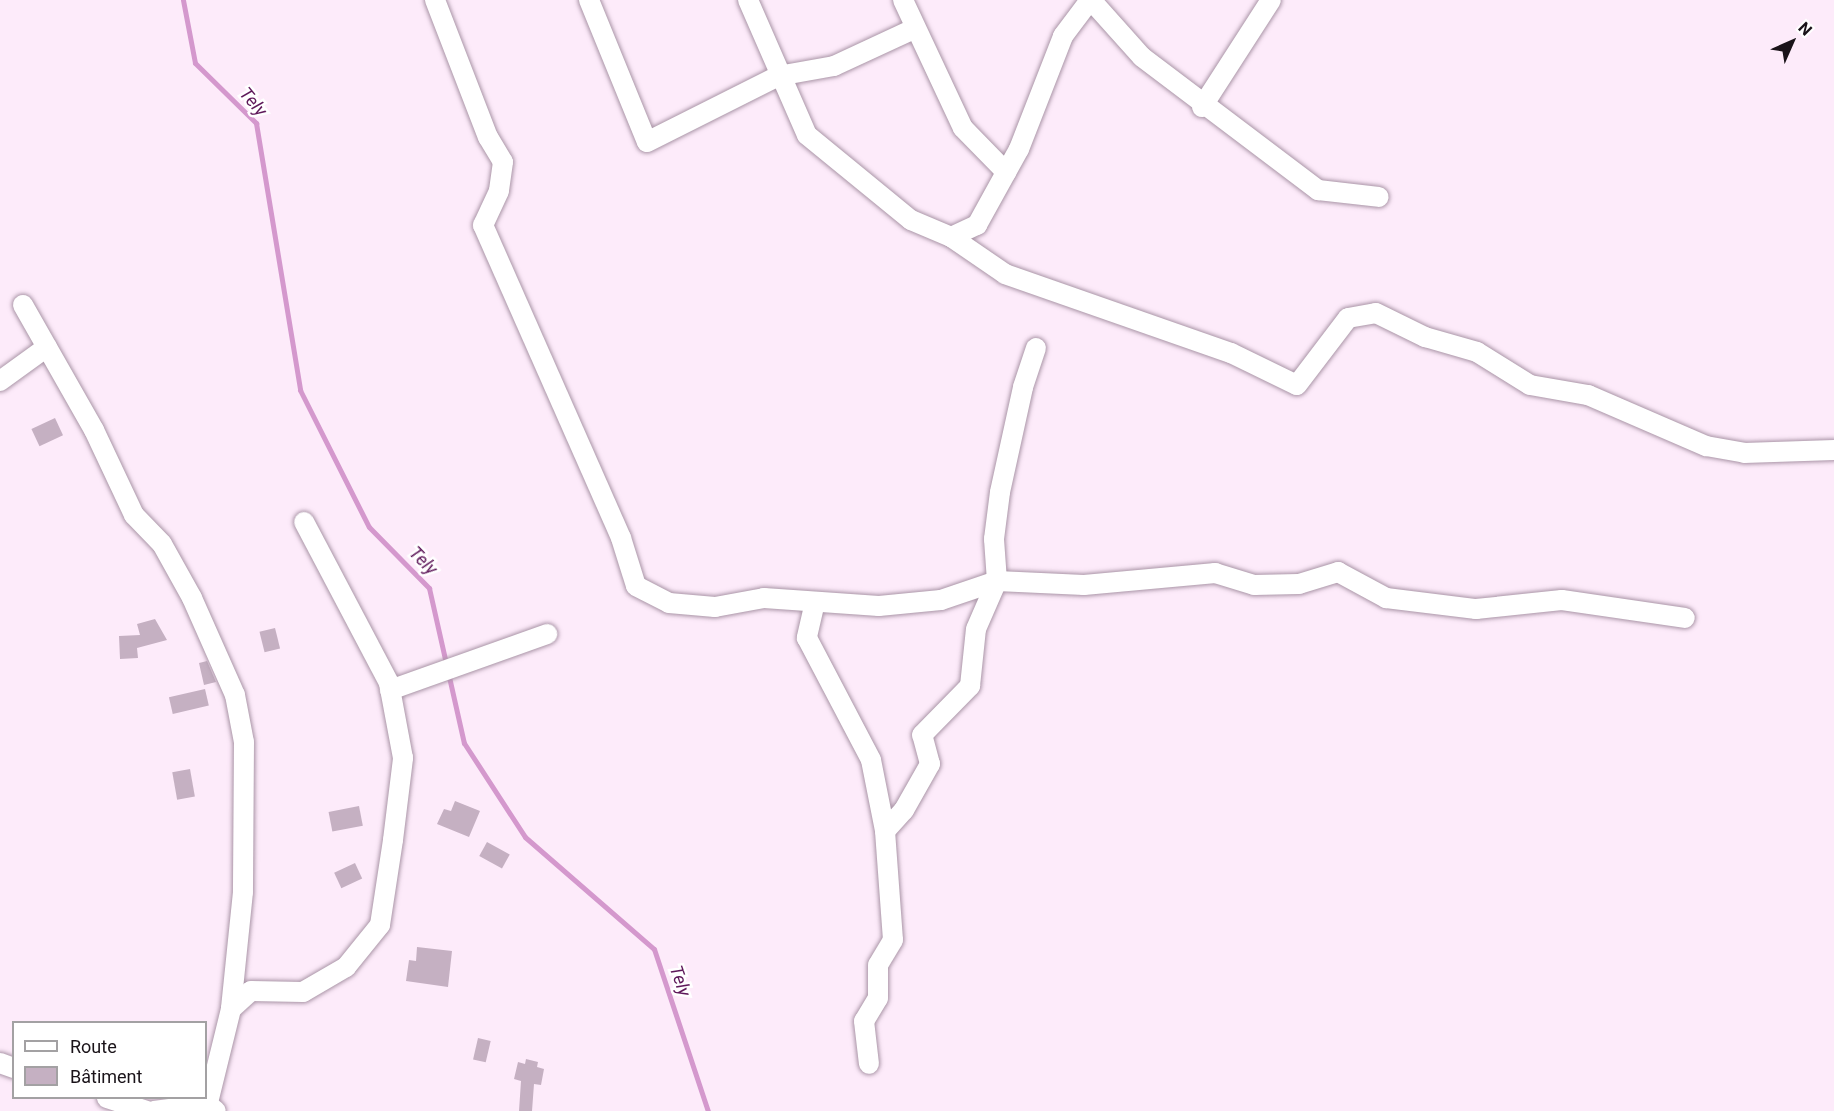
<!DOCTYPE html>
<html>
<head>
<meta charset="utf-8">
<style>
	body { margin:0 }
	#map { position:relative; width:1834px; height:1111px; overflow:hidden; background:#fdebfa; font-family:Roboto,sans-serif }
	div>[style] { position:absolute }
	.stream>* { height:5px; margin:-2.5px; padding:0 2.5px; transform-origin:2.5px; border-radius:2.5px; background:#d498cd }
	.building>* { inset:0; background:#c5b0c2; transform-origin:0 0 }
	.roads { filter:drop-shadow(0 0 2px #aa95a7) drop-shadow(0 0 2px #aa95a7) }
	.minor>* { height:20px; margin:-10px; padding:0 10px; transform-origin:10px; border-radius:10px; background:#fff }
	span { translate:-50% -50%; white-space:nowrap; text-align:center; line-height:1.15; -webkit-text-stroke:5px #fff; paint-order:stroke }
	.water-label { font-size:18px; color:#5e185a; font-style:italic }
	.legend { position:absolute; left:12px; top:1021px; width:195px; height:78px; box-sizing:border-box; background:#fff; border:2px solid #a3a1a3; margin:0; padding:8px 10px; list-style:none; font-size:18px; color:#1a1319 }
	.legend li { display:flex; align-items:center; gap:12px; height:30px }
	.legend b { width:30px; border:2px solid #a3a1a3 }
	.north { position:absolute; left:1762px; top:12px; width:60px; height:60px; -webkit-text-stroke:4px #fff; paint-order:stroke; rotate:45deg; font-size:16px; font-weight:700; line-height:24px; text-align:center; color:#1a1319 }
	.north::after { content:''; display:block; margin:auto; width:21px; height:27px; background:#1a1319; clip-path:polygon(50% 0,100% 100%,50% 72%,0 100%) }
</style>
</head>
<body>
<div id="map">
	<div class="stream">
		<div style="left:183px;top:0;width:64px;rotate:79.2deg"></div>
		<div style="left:195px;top:63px;width:86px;rotate:44.5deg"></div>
		<div style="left:256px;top:123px;width:271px;rotate:80.6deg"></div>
		<div style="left:300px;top:390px;width:153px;rotate:63.3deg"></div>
		<div style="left:369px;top:527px;width:86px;rotate:45.5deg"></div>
		<div style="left:429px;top:588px;width:159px;rotate:77.3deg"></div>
		<div style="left:464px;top:743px;width:112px;rotate:57deg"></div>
		<div style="left:525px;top:837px;width:171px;rotate:41deg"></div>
		<div style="left:654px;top:949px;width:171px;rotate:71.6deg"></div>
	</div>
	<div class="building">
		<div style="left:55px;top:418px;width:19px;height:26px;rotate:65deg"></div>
		<div style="clip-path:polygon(155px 619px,167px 640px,137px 648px,138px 658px,120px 659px,119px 636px,140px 635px,137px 624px)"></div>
		<div style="left:275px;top:628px;width:21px;height:16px;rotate:76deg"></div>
		<div style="clip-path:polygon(207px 661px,216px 682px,204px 685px,199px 663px)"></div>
		<div style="left:205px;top:689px;width:17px;height:37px;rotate:77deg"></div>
		<div style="left:190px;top:769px;width:28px;height:18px;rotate:80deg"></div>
		<div style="clip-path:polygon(455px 801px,480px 811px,469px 837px,437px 824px,444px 809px,451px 811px)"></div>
		<div style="left:359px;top:806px;width:20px;height:31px;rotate:79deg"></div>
		<div style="left:487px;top:842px;width:26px;height:16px;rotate:29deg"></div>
		<div style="left:355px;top:863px;width:17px;height:23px;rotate:65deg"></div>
		<div style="clip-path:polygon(417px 947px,452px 951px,448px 987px,406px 981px,409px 960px,416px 961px)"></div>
		<div style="left:478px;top:1038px;width:13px;height:22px;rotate:13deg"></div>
		<div style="clip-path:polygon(526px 1059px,538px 1062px,537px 1067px,544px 1069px,541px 1085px,534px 1084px,532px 1111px,519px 1111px,521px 1081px,514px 1079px,518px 1062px,525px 1064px)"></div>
	</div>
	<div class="roads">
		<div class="minor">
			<div style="left:435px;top:0;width:147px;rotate:68.9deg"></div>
			<div style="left:488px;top:137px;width:29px;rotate:59deg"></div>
			<div style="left:503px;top:162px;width:29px;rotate:98deg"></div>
			<div style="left:499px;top:191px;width:38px;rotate:115deg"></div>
			<div style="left:483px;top:225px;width:342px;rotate:66.2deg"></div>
			<div style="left:621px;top:538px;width:50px;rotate:72.6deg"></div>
			<div style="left:636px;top:586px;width:37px;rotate:27deg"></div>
			<div style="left:669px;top:603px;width:46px;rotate:5deg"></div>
			<div style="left:715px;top:607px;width:50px;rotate:-10.4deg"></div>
			<div style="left:764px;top:598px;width:115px;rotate:4deg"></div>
			<div style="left:879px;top:606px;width:62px;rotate:-5.5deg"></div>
			<div style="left:941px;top:600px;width:59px;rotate:-18.7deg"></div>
			<div style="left:997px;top:581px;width:42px;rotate:-94.1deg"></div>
			<div style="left:994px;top:539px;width:47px;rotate:-82.7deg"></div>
			<div style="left:1000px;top:492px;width:107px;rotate:-77.6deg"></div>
			<div style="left:1023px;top:387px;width:41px;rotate:-71.6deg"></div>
			<div style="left:589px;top:0;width:153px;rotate:67.8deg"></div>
			<div style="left:647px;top:142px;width:147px;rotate:-26.7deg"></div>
			<div style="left:778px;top:76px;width:57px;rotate:-10.1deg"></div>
			<div style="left:834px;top:66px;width:90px;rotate:-24.9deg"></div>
			<div style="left:748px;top:0;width:147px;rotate:66.4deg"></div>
			<div style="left:807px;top:135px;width:134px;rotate:39.3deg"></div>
			<div style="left:911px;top:220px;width:43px;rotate:23deg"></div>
			<div style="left:951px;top:237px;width:65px;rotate:34.4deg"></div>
			<div style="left:1005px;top:274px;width:239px;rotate:19.3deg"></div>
			<div style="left:1231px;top:353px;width:73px;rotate:25.9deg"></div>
			<div style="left:1297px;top:385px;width:84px;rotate:-52.7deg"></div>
			<div style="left:1348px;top:318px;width:28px;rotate:-10deg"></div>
			<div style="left:1376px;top:313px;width:55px;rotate:26.1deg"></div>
			<div style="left:1425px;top:337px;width:54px;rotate:16.1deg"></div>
			<div style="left:1477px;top:352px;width:62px;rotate:31.9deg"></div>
			<div style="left:1530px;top:385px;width:59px;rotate:9.8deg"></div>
			<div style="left:1588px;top:395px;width:129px;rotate:23.4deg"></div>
			<div style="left:1706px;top:446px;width:39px;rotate:10deg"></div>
			<div style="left:1744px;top:453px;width:90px;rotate:-1.9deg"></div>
			<div style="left:903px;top:0;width:141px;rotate:64.9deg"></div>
			<div style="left:963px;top:128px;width:62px;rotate:45.7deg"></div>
			<div style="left:1091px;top:0;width:76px;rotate:48.2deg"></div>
			<div style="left:1142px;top:57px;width:221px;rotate:37.1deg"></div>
			<div style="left:1318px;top:190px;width:61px;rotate:6.5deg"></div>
			<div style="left:1202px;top:107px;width:127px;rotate:-57.2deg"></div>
			<div style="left:951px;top:237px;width:29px;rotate:-25deg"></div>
			<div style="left:977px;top:225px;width:87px;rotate:-61.1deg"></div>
			<div style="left:1019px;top:149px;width:121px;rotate:-68.7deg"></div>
			<div style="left:1063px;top:36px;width:45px;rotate:-53.1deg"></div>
			<div style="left:23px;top:305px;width:144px;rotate:60.4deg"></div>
			<div style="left:94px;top:430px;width:94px;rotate:64.8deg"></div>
			<div style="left:134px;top:515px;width:40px;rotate:46deg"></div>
			<div style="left:162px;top:544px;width:62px;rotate:60.9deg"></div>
			<div style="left:192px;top:598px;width:106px;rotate:66.1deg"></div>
			<div style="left:235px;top:695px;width:48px;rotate:79.2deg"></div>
			<div style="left:244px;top:742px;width:150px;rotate:90.4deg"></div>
			<div style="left:243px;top:892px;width:118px;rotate:95.9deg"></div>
			<div style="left:231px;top:1009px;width:105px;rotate:103.8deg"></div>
			<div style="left:0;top:381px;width:58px;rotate:-35.9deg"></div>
			<div style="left:815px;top:602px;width:37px;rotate:103deg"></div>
			<div style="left:807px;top:638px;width:138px;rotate:62.3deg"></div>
			<div style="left:871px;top:760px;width:72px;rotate:78.8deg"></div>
			<div style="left:885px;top:831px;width:109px;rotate:85.8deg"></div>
			<div style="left:893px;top:940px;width:29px;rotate:121deg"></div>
			<div style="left:878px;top:965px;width:33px;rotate:90deg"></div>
			<div style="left:878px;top:998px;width:27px;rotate:121deg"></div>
			<div style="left:864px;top:1021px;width:43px;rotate:83.4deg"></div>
			<div style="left:390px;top:690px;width:167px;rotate:-19.6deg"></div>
			<div style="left:885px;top:831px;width:28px;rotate:-48deg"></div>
			<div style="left:904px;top:810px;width:53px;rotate:-60.5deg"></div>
			<div style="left:930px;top:764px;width:30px;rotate:-105deg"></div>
			<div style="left:922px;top:735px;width:69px;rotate:-45.6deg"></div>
			<div style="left:970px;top:686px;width:57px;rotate:-84deg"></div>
			<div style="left:976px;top:629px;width:52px;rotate:-66.4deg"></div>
			<div style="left:997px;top:581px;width:87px;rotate:2.6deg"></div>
			<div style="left:1084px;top:585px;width:132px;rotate:-5.2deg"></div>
			<div style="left:1215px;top:573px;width:41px;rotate:17.1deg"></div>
			<div style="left:1254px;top:585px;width:45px;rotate:-1.3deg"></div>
			<div style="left:1299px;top:584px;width:41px;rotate:-17.1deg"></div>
			<div style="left:1338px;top:572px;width:55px;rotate:28.4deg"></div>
			<div style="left:1386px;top:598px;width:91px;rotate:7deg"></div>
			<div style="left:1476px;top:609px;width:86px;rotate:-6deg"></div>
			<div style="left:1562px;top:600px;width:124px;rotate:8.3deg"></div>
			<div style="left:231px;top:1009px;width:27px;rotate:-42deg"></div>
			<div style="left:251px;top:991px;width:52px;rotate:1.1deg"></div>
			<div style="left:303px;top:992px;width:50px;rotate:-30.2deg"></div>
			<div style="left:346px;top:967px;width:54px;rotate:-51deg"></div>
			<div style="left:380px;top:925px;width:86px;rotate:-81.3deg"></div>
			<div style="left:393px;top:840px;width:83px;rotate:-83deg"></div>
			<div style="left:403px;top:758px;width:76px;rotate:-100.6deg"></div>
			<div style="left:389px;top:683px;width:182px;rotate:-117.8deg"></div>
			<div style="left:0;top:1063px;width:15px;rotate:20deg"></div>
			<div style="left:107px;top:1098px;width:42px;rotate:18deg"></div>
			<div style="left:154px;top:1111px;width:53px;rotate:-7.5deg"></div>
			<div style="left:207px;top:1104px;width:11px;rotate:38deg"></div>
		</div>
	</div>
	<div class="water-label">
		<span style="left:253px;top:102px;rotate:50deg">Tely</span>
		<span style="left:423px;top:561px;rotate:46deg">Tely</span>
		<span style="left:680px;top:981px;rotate:71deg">Tely</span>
	</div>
	<ul class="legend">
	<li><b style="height:8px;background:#fff"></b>Route</li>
	<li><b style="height:16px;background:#c5b0c2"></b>Bâtiment</li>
	</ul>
	<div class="north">N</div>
</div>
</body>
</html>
